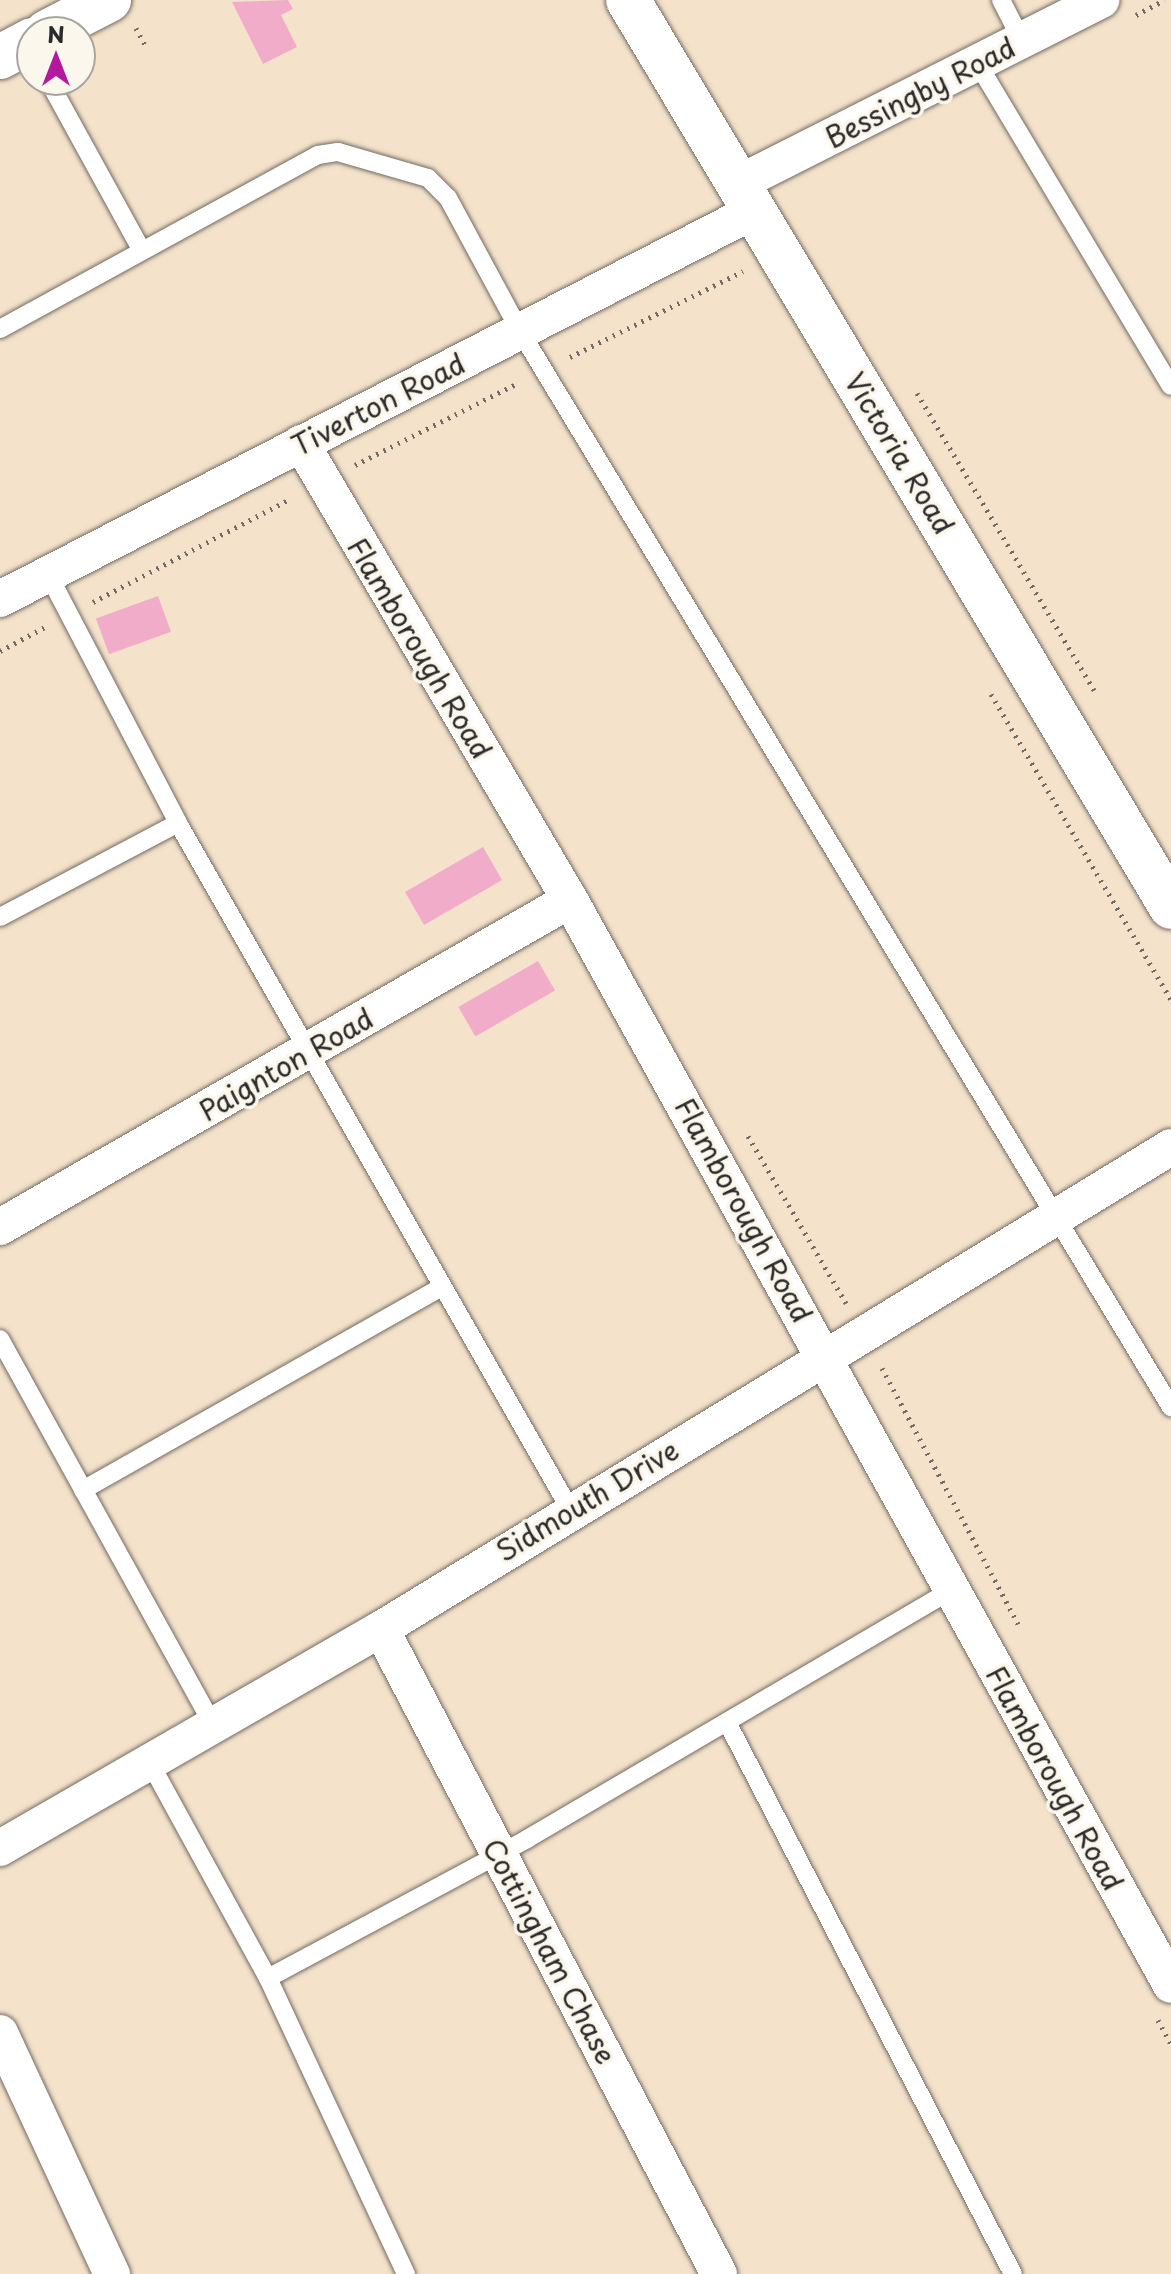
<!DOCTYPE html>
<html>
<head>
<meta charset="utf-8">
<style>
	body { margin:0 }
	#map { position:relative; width:1171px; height:2274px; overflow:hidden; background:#f5e2ca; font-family:"Playpen Sans",sans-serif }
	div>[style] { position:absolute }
	.building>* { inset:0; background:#f1acca; transform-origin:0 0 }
	.path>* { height:5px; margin-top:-2.5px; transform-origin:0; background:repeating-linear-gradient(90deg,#726b63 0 2px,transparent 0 8px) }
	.roads { filter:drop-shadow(0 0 2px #726b63) drop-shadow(0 0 2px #726b63) }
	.lane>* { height:18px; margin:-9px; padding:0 9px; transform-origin:9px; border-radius:9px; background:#fff }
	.street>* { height:36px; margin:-18px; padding:0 18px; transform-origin:18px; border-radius:18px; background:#fff }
	.secondary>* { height:44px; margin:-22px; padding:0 22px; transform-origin:22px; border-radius:22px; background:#fff }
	span { translate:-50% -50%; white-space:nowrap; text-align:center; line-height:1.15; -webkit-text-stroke:7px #fbf7ec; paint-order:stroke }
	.street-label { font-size:28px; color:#2b2b2b }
	.north { position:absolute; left:16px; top:16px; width:80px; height:80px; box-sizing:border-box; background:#fbf7ec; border:2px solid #a8a59f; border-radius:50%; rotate:0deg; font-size:22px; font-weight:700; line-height:32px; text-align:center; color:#2b2b2b }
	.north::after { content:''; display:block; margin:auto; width:28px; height:36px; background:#b5179e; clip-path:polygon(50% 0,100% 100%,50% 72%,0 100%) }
</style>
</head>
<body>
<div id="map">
	<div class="building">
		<div style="clip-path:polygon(288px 0,293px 9px,281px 15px,297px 47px,263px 64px,232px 2px)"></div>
		<div style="left:158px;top:596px;width:38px;height:66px;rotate:70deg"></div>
		<div style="left:483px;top:847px;width:38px;height:90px;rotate:60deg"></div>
		<div style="left:538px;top:961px;width:34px;height:92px;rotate:60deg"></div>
	</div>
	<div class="path">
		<div style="left:1136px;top:15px;width:32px;rotate:-28deg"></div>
		<div style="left:136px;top:28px;width:19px;rotate:62deg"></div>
		<div style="left:570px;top:357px;width:193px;rotate:-26.4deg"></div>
		<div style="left:917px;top:393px;width:346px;rotate:59.2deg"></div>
		<div style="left:355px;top:465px;width:182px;rotate:-26.7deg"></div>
		<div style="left:93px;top:602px;width:222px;rotate:-27.6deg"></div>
		<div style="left:0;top:651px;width:51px;rotate:-28.1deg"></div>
		<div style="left:991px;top:694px;width:354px;rotate:59.5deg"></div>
		<div style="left:748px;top:1136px;width:194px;rotate:59.6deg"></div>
		<div style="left:882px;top:1368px;width:290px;rotate:62deg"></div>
		<div style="left:1158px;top:2020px;width:27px;rotate:62deg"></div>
	</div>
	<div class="roads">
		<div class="lane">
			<div style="left:1001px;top:0;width:46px;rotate:62.9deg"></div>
			<div style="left:978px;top:64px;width:375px;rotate:59.1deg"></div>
			<div style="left:48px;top:80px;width:195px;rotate:61.2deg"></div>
			<div style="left:0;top:329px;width:362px;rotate:-28.7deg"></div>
			<div style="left:318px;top:155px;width:20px;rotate:-9deg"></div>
			<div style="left:338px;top:152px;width:94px;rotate:16.1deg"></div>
			<div style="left:428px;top:178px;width:28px;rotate:45deg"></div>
			<div style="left:448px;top:198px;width:151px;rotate:61.6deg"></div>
			<div style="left:520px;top:331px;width:1258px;rotate:58.83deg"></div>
			<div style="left:48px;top:574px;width:281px;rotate:62.4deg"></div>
			<div style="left:178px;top:823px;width:790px;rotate:60.26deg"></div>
			<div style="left:0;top:917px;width:201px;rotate:-27.8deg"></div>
			<div style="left:0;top:1339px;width:441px;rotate:61.1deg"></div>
			<div style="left:83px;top:1490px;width:412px;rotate:-29.5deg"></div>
			<div style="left:728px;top:1724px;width:619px;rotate:62.61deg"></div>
			<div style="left:149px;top:1761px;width:247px;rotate:61.3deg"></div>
			<div style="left:268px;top:1978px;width:327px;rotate:65deg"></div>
			<div style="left:268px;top:1978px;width:294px;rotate:-28.2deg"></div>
			<div style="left:527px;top:1839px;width:492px;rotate:-30.4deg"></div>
		</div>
		<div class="street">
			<div style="left:739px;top:183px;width:406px;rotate:-26.8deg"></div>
			<div style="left:301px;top:443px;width:530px;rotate:59.52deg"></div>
			<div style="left:570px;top:900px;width:1240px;rotate:61.02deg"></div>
			<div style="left:0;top:599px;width:850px;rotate:-27.23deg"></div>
			<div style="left:0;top:1227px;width:657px;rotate:-29.84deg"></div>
			<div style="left:381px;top:1629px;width:728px;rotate:62.34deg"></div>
			<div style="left:0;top:1848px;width:439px;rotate:-29.9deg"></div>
			<div style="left:381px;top:1629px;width:925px;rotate:-31.39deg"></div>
			<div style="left:0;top:2033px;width:266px;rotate:65.1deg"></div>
		</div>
		<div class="secondary">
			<div style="left:628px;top:0;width:1057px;rotate:59.09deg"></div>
			<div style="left:47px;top:32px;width:70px;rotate:-27.3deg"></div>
			<div style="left:0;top:57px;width:36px;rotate:-28deg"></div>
		</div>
	</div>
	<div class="street-label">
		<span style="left:920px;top:92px;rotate:-27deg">Bessingby Road</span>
		<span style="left:378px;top:404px;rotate:-27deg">Tiverton Road</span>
		<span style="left:900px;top:453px;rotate:59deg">Victoria Road</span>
		<span style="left:420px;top:648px;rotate:59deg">Flamborough Road</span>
		<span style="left:286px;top:1064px;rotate:-30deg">Paignton Road</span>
		<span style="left:744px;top:1210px;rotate:61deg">Flamborough Road</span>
		<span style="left:587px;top:1500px;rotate:-31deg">Sidmouth Drive</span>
		<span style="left:1055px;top:1778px;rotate:61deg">Flamborough Road</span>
		<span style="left:550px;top:1951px;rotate:62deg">Cottingham Chase</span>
	</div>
	<div class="north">N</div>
</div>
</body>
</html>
